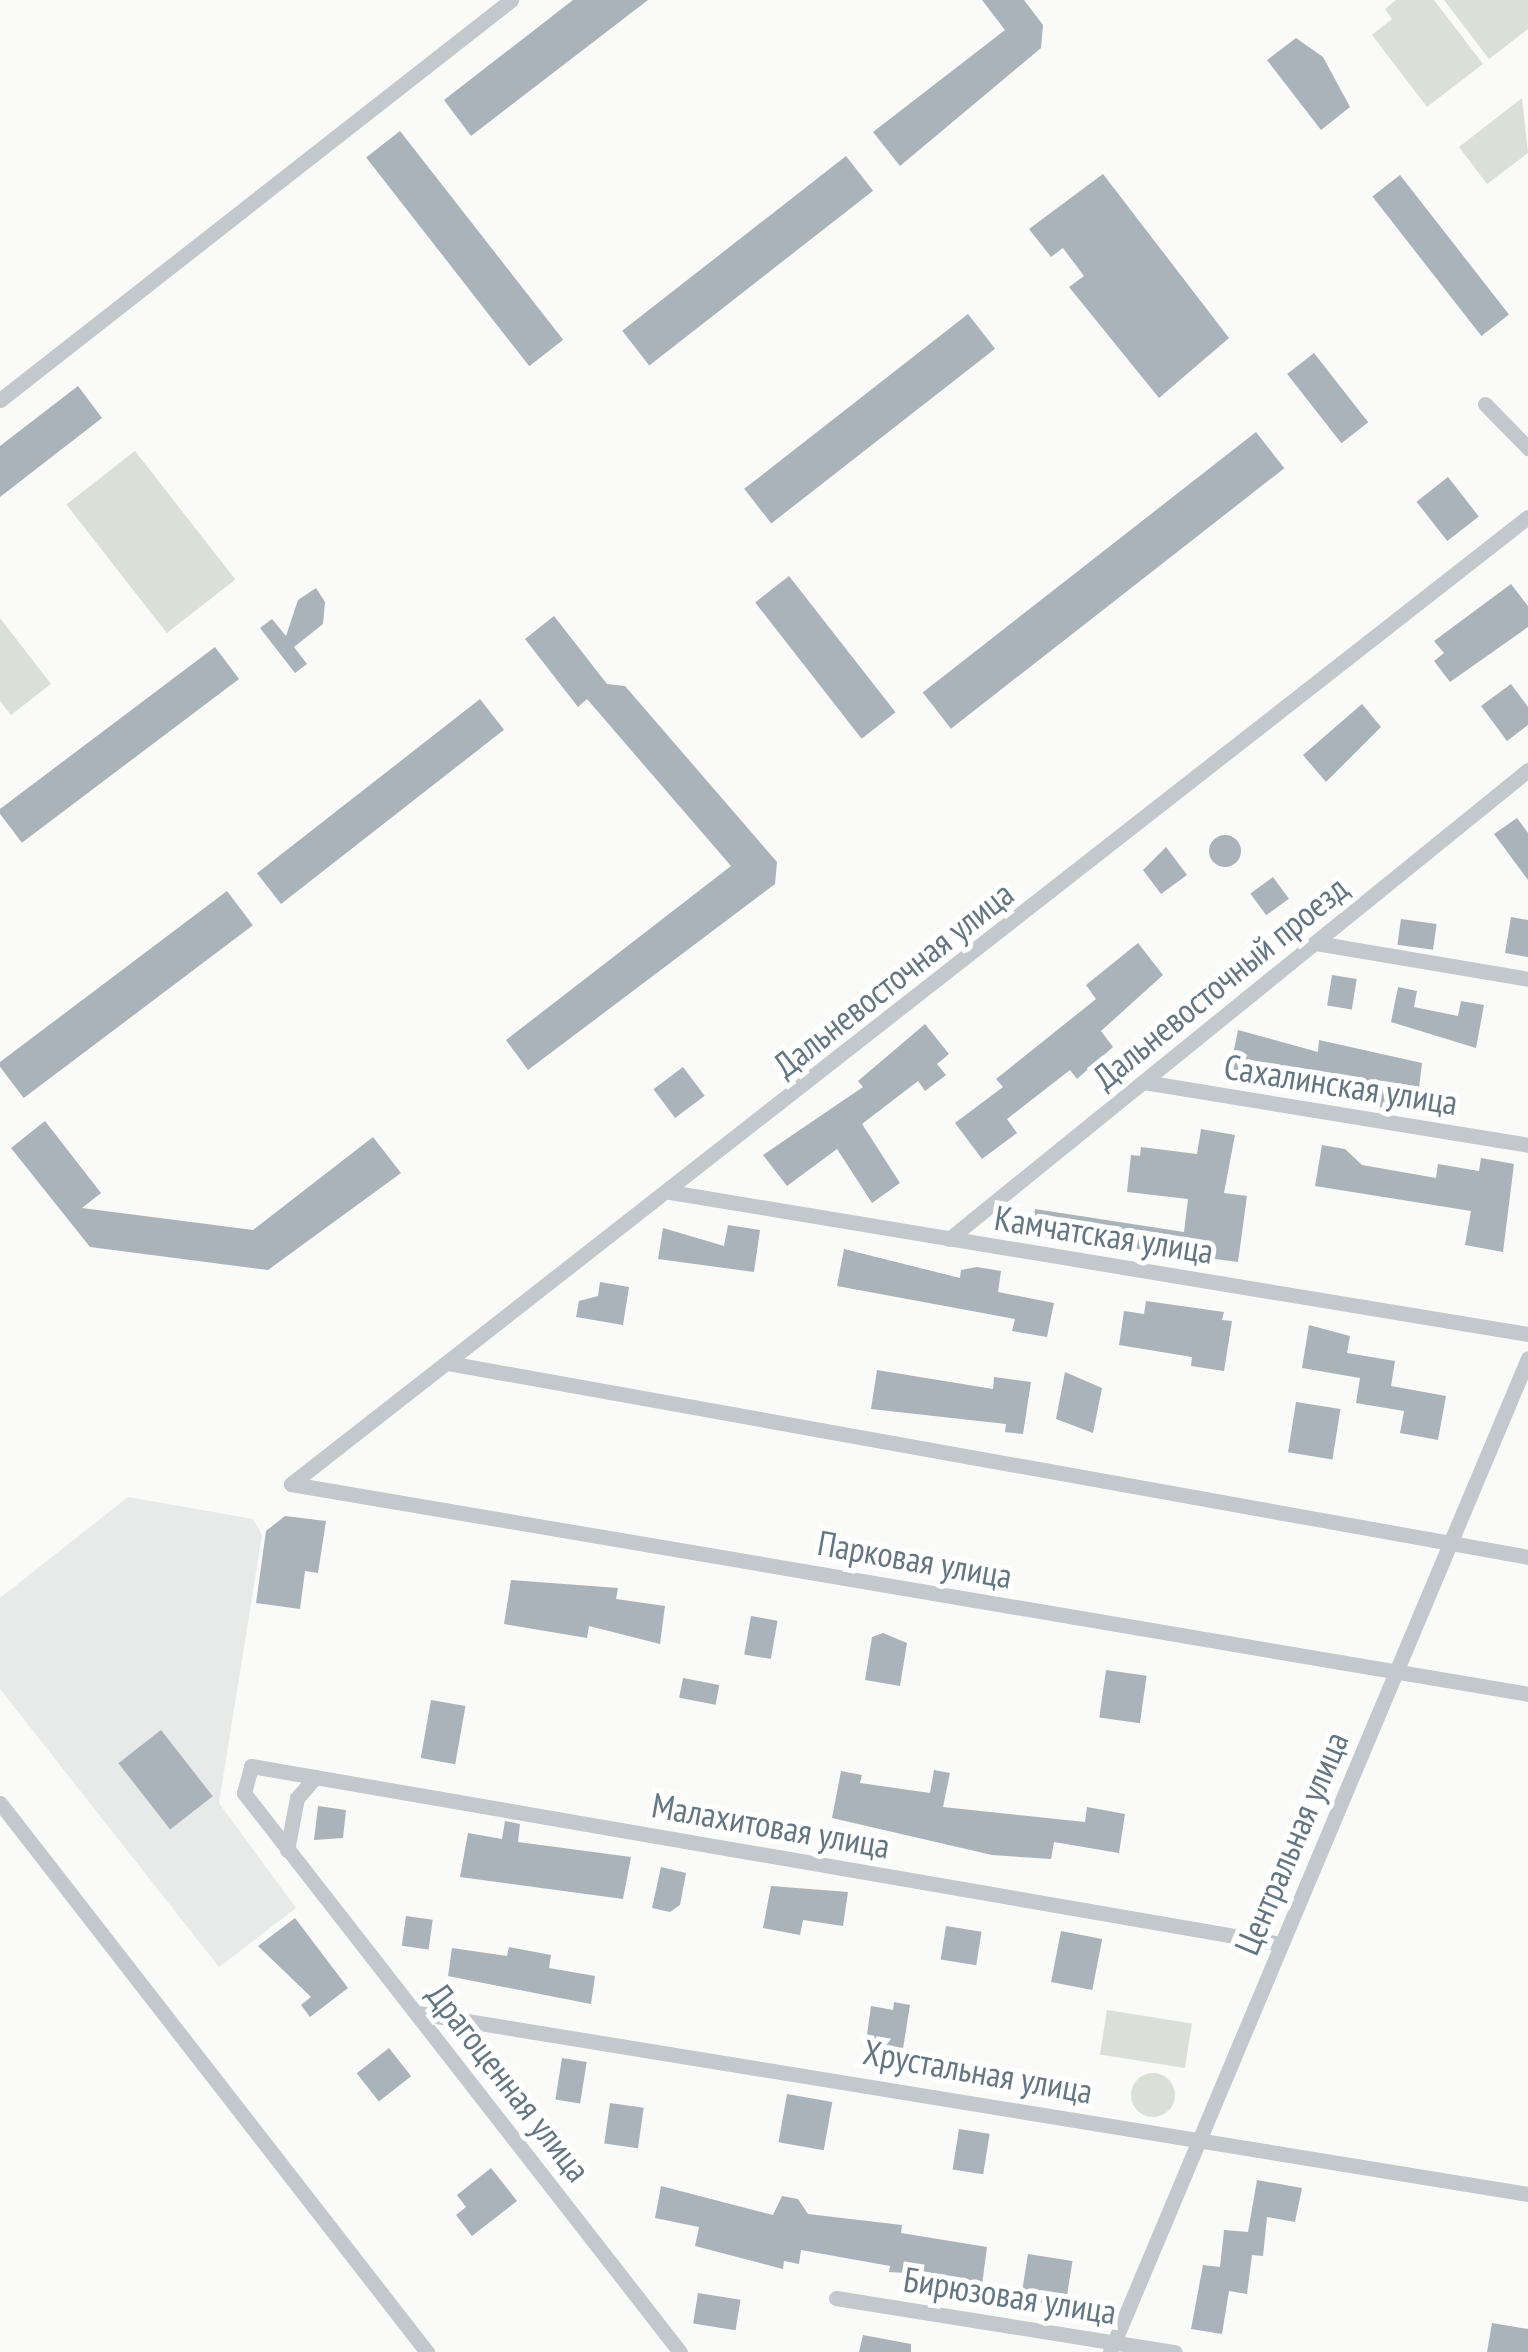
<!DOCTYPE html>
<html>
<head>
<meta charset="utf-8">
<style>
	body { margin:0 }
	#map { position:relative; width:1528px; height:2352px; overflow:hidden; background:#fafaf8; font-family:"PT Sans Narrow",sans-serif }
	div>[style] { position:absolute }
	.built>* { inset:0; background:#e8e9e9 }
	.green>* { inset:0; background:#dadfd7; transform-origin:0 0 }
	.round { border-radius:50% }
	.building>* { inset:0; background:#aab3b9; transform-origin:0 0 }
	.minor>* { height:15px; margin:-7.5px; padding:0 7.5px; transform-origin:7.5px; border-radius:7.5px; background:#c3c8cc }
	span { translate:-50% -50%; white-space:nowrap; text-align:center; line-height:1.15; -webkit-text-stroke:10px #fff; paint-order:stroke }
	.street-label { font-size:35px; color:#657683 }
</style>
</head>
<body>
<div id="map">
	<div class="built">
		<div style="clip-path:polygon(128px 1497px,253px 1519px,262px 1535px,219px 1803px,296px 1908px,219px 1967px,0 1689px,0 1598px)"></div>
	</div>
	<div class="green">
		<div style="clip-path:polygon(1396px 0,1434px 0,1483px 64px,1427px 107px,1372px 35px,1392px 19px,1385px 9px)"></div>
		<div style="clip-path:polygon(1444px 0,1528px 0,1528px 29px,1489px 59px)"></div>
		<div style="clip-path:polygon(1522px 98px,1528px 153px,1487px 184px,1459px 147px)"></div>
		<div style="left:135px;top:451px;width:163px;height:87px;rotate:52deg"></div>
		<div style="clip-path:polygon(0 618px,51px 684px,11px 715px,0 701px)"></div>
		<div style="left:1107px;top:2010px;width:86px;height:45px;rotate:9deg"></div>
		<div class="round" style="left:1131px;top:2073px;width:44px;height:44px"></div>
	</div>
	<div class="building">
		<div style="clip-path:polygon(573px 0,648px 0,471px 136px,444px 100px)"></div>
		<div style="clip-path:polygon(982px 0,1024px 0,1043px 25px,1041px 48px,900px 166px,873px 132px,1005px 30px)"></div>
		<div style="clip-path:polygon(1296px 38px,1323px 57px,1350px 107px,1321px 130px,1267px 60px)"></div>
		<div style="left:400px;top:131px;width:265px;height:43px;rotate:52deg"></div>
		<div style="left:846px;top:156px;width:44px;height:284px;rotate:52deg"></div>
		<div style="clip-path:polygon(1103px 174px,1229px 338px,1159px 398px,1069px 287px,1084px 276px,1063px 248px,1051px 257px,1029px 229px)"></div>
		<div style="left:1400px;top:175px;width:177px;height:35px;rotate:52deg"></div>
		<div style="left:968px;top:314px;width:44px;height:284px;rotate:52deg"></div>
		<div style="left:1314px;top:353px;width:88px;height:34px;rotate:52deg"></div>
		<div style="clip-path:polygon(78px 386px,102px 418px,0 497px,0 446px)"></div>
		<div style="left:1256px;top:432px;width:46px;height:423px;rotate:52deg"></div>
		<div style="left:1448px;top:477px;width:50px;height:40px;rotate:52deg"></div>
		<div style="left:789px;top:576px;width:173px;height:43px;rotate:52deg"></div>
		<div style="clip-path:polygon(1511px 584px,1528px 606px,1528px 627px,1450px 682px,1434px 661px,1444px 653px,1434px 641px)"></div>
		<div style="clip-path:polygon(316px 588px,325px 602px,323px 624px,294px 647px,307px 664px,295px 673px,260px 628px,272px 619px,286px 636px,298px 600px)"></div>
		<div style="clip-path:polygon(554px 616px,607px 684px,625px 686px,777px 862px,775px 884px,528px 1070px,506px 1040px,731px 866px,587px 699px,578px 707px,525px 639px)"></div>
		<div style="left:215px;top:647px;width:40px;height:272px;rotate:53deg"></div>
		<div style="clip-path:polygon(1511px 684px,1528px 707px,1528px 725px,1507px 741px,1481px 706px)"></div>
		<div style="left:480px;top:699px;width:39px;height:283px;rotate:52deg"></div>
		<div style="clip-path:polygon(1362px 704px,1381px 727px,1326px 782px,1303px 755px)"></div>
		<div style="clip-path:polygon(1517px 818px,1528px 833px,1528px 880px,1494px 834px)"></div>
		<div class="round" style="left:1209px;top:835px;width:32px;height:32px"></div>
		<div style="clip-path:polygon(1166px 847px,1187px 875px,1161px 894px,1143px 870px)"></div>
		<div style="left:1273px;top:877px;width:27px;height:28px;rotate:54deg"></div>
		<div style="left:227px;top:891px;width:43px;height:287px;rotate:53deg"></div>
		<div style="clip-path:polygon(1511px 917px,1528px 920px,1528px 957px,1505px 953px)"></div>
		<div style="left:1401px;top:919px;width:36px;height:26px;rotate:8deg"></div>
		<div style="clip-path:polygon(1138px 943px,1163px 975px,1101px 1031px,1113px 1047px,1077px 1079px,1070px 1070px,1007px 1119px,1017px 1133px,982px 1159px,955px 1123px,1003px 1087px,996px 1079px,1096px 999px,1086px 985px)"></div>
		<div style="left:1332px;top:975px;width:25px;height:31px;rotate:9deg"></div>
		<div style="clip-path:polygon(1398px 987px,1417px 991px,1414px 1007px,1458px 1016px,1461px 1001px,1484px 1005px,1476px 1048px,1391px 1022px)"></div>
		<div style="clip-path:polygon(925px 1024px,949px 1054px,937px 1064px,946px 1075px,925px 1091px,918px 1081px,862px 1124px,900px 1183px,872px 1203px,837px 1149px,787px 1186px,763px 1155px,863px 1087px,858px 1081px)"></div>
		<div style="clip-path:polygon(1238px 1030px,1318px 1052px,1319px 1040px,1422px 1063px,1416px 1113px,1363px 1105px,1365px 1091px,1230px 1069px)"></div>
		<div style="left:683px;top:1067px;width:36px;height:37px;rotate:53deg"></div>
		<div style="clip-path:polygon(45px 1121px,101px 1193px,82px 1208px,253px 1230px,373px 1137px,401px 1173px,268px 1270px,90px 1247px,11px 1148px)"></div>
		<div style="clip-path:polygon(1201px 1129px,1235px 1135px,1224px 1193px,1247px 1196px,1238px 1262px,1031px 1235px,1035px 1209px,1184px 1232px,1188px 1199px,1127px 1192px,1131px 1155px,1140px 1156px,1141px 1147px,1197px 1154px)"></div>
		<div style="clip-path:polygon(1322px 1145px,1345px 1149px,1362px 1165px,1436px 1178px,1438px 1164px,1479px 1171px,1481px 1158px,1514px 1164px,1503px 1252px,1465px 1245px,1471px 1211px,1315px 1186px)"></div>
		<div style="clip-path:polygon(728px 1225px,760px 1230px,754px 1272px,658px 1259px,663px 1228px,724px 1246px)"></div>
		<div style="clip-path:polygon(844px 1249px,960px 1278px,961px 1270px,977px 1267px,1001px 1271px,998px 1292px,1054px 1303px,1047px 1337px,1012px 1331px,1015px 1319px,837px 1286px)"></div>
		<div style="clip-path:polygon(600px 1282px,629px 1287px,623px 1325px,576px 1317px,579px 1301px,598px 1296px)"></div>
		<div style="clip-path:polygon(1146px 1301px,1224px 1312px,1222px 1320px,1232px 1321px,1224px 1371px,1191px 1366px,1192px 1357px,1119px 1345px,1124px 1311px,1144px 1314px)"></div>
		<div style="clip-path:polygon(1309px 1325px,1350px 1336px,1347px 1353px,1395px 1361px,1391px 1386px,1446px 1396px,1438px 1440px,1400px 1433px,1404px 1411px,1356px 1403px,1360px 1378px,1302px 1368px)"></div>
		<div style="clip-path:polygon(877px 1370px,993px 1389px,994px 1377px,1031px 1382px,1023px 1434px,1005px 1432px,1006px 1424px,871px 1409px)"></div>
		<div style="clip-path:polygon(1065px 1372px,1102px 1388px,1093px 1433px,1056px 1419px)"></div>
		<div style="left:1296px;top:1402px;width:45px;height:51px;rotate:9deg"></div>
		<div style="clip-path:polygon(285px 1516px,326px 1521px,318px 1573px,305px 1571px,300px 1609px,256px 1603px,266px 1531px)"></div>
		<div style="clip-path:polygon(511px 1580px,618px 1588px,616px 1599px,665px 1606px,660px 1644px,589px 1626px,587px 1638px,504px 1624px)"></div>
		<div style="left:751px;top:1616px;width:27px;height:39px;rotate:10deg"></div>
		<div style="clip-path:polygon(883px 1633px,907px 1643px,900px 1686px,865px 1680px,872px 1637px)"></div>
		<div style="left:1106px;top:1670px;width:41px;height:48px;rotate:8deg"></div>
		<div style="left:683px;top:1678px;width:37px;height:20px;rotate:11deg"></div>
		<div style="left:431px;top:1700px;width:35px;height:59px;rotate:10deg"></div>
		<div style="left:161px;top:1730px;width:84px;height:54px;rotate:52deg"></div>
		<div style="clip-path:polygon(934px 1770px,950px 1773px,943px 1807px,1085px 1822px,1087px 1807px,1125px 1814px,1119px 1853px,1054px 1842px,1051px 1859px,992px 1855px,832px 1818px,841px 1771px,862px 1775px,860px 1783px,930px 1793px)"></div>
		<div style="clip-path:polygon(318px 1806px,346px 1810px,343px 1838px,314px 1840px)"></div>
		<div style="clip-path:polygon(505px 1821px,520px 1824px,518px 1842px,631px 1857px,623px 1899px,460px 1877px,468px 1833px,502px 1839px)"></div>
		<div style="clip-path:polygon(661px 1867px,686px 1873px,680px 1905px,670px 1912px,652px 1908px)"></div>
		<div style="clip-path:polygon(771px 1886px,848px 1892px,843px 1926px,803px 1920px,800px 1935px,763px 1928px)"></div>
		<div style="left:406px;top:1916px;width:27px;height:30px;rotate:8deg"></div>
		<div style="clip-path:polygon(295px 1918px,348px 1988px,310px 2017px,301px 2005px,311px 1997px,258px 1946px)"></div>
		<div style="left:946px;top:1926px;width:36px;height:34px;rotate:9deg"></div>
		<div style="left:1061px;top:1931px;width:42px;height:52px;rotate:11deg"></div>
		<div style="clip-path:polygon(509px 1947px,551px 1955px,549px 1968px,595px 1976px,591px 2004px,448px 1976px,452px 1948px,507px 1956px)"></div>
		<div style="clip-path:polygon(894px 2002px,910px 2005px,902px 2055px,865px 2049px,871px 2006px,893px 2010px)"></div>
		<div style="left:389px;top:2048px;width:36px;height:41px;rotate:52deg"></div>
		<div style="left:562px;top:2058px;width:25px;height:42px;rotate:9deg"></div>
		<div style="left:787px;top:2094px;width:46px;height:49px;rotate:10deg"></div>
		<div style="left:610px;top:2103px;width:34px;height:41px;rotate:8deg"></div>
		<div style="left:959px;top:2129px;width:31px;height:41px;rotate:9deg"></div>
		<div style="clip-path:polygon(491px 2168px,517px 2201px,472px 2236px,456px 2215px,466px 2207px,457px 2195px)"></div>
		<div style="clip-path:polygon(1257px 2180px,1302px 2188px,1295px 2222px,1267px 2217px,1263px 2256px,1252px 2255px,1247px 2294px,1229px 2291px,1222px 2334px,1191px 2329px,1203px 2265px,1220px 2267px,1224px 2230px,1248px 2232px)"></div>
		<div style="clip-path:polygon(661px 2186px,773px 2215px,782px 2196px,798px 2199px,808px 2214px,902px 2225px,901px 2233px,987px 2247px,981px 2293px,940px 2287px,941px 2275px,889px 2272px,890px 2266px,801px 2250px,799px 2264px,784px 2261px,783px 2269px,695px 2246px,699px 2227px,655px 2218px)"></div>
		<div style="left:1028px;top:2254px;width:45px;height:46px;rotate:9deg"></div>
		<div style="left:698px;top:2293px;width:43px;height:31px;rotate:9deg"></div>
		<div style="clip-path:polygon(1492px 2323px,1528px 2329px,1528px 2352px,1487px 2352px)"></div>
		<div style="clip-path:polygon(863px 2335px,911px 2344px,911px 2352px,859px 2352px)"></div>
	</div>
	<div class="minor">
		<div style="left:0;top:400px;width:649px;rotate:-38.05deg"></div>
		<div style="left:1485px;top:404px;width:62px;rotate:45.7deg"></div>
		<div style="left:1316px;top:943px;width:215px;rotate:9.6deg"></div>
		<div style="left:1144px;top:1082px;width:389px;rotate:9.3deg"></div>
		<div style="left:670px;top:1192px;width:870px;rotate:9.4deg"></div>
		<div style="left:949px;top:1239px;width:745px;rotate:-39.01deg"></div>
		<div style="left:448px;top:1363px;width:1097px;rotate:10.18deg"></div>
		<div style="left:291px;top:1484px;width:1570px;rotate:-38.02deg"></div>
		<div style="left:291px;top:1484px;width:1255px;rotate:9.63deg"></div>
		<div style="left:0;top:1803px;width:696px;rotate:52.13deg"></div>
		<div style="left:287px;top:1850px;width:53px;rotate:-79.1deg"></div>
		<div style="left:297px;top:1798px;width:28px;rotate:-49deg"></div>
		<div style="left:418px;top:2013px;width:1125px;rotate:9.26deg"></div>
		<div style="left:836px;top:2298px;width:343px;rotate:9.1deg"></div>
		<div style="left:680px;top:2352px;width:709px;rotate:-127.95deg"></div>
		<div style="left:244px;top:1793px;width:28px;rotate:-75deg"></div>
		<div style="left:251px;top:1766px;width:1045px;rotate:9.8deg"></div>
		<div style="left:1110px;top:2352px;width:1078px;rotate:-67.19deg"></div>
	</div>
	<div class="street-label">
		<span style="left:893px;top:979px;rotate:-38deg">Дальневосточная улица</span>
		<span style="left:1220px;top:982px;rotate:-39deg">Дальневосточный проезд</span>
		<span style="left:1341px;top:1084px;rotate:9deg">Сахалинская улица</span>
		<span style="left:1104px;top:1234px;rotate:9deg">Камчатская улица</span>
		<span style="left:915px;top:1559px;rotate:10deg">Парковая улица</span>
		<span style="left:771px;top:1825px;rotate:10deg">Малахитовая улица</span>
		<span style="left:1291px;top:1843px;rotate:-67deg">Центральная улица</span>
		<span style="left:978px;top:2071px;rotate:10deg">Хрустальная улица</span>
		<span style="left:509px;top:2082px;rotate:52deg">Драгоценная улица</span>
		<span style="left:1010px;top:2295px;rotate:9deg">Бирюзовая улица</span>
	</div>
</div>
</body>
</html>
